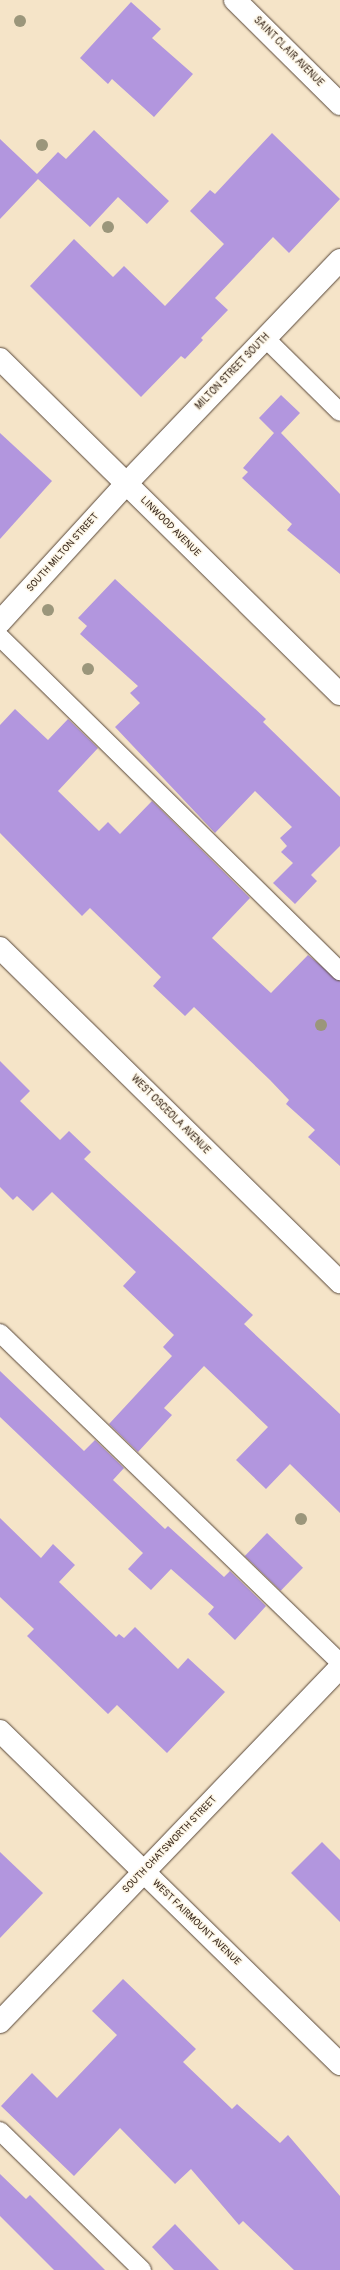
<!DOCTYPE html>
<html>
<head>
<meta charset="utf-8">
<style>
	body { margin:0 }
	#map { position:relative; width:340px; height:2270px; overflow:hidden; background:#f5e4c8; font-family:Pangolin,sans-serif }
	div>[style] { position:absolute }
	.building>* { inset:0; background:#b296de; transform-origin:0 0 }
	.roads { filter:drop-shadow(0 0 1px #574638) drop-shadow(0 0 1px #574638) }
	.lane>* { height:18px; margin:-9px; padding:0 9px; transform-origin:9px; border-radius:9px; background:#fff }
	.street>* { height:22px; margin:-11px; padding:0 11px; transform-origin:11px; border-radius:11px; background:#fff }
	.secondary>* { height:22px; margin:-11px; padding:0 11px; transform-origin:11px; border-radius:11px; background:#fff }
	.trees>* { width:12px; height:12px; margin:-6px; border-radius:50%; background:#9b967b }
	span { translate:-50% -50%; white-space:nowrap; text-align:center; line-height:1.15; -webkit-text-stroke:3px #fcf5e5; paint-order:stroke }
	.street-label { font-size:10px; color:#3b2a1e }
</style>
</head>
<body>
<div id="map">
	<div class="building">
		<div style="clip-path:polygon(131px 2px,161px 29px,152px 38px,193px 74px,154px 117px,112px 79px,108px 84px,80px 58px)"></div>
		<div style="clip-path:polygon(94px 130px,169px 201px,147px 224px,118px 197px,90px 227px,38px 179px,0 219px,0 139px,37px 174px,58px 152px,66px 159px)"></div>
		<div style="clip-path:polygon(272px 133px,340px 199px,289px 253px,273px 237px,215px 298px,228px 310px,201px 338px,203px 340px,185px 359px,181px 356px,141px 397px,30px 286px,74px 239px,113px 277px,124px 266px,165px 306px,224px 244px,190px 211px,210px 190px,215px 194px)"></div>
		<div style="clip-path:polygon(281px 395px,300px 413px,281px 433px,340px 494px,340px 574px,287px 530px,292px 524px,242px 478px,248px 472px,243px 468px,274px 433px,259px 418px)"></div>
		<div style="clip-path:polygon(0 433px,52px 481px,0 539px)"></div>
		<div style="clip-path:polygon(115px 579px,266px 719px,263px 722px,340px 797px,340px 846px,311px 875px,317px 881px,295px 904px,273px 883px,293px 863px,281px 852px,287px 846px,280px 838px,292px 827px,255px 791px,215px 833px,115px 727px,140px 703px,130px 693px,138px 686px,80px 634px,87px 626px,78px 618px)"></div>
		<div style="clip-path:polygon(15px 709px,48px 740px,68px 719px,98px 748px,58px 791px,99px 831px,108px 822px,120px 834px,152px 801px,250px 898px,212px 938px,271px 993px,308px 955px,340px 981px,340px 1166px,308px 1137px,315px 1130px,286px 1104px,289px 1100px,270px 1080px,194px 1007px,185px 1016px,153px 986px,161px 977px,90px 908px,82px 916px,0 833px,0 725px)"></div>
		<div style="clip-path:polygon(0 1061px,30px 1091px,20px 1101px,60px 1140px,69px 1131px,91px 1152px,84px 1159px,253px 1315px,244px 1324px,340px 1414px,340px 1513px,290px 1464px,266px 1489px,236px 1460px,268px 1427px,204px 1366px,164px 1408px,172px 1415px,138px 1452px,109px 1424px,172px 1356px,163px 1347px,174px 1335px,123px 1286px,136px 1272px,52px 1192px,33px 1211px,17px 1196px,13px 1200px,0 1187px)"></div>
		<div style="clip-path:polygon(0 1371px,84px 1451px,95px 1440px,124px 1468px,113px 1480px,165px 1529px,168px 1526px,224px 1577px,230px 1571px,266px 1606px,235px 1640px,208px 1614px,214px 1607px,171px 1569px,151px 1590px,128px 1569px,143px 1553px,0 1417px)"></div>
		<div style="clip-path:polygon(0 1518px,41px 1558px,53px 1544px,75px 1565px,59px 1582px,116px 1637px,119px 1634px,124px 1638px,135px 1627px,178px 1669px,188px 1658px,225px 1692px,167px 1753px,117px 1705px,108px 1714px,27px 1636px,34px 1629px,0 1597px)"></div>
		<div style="left:267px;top:1533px;width:50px;height:32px;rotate:44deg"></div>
		<div style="clip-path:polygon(322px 1842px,340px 1860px,340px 1922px,291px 1873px)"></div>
		<div style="clip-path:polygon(0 1852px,43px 1893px,0 1938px)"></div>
		<div style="clip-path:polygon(123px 1979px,196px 2049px,183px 2062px,232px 2109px,237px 2104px,280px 2143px,288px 2135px,340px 2196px,340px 2270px,294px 2270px,243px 2221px,239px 2225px,191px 2169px,175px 2184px,120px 2128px,74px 2176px,1px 2106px,32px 2073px,57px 2098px,117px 2035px,92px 2011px)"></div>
		<div style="clip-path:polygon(0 2174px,26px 2199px,30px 2195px,105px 2270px,54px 2270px,0 2216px)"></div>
		<div style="clip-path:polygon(175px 2224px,219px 2270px,174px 2270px,152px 2247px)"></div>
	</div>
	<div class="roads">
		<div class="lane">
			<div style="left:265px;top:338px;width:105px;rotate:44.6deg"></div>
			<div style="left:0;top:637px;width:477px;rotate:44.5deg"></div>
			<div style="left:0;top:1333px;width:474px;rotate:44.1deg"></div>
			<div style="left:0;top:2131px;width:199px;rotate:44.4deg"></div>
		</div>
		<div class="street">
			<div style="left:0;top:359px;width:477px;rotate:44.6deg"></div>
			<div style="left:0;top:622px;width:187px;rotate:-47.6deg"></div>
			<div style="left:126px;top:484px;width:310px;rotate:-46.3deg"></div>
			<div style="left:0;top:948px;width:477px;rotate:44.5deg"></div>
			<div style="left:0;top:1731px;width:476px;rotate:44.4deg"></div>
			<div style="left:0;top:2022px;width:492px;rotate:-46.2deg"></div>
		</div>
		<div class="secondary">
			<div style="left:235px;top:0;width:148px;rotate:44.7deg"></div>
		</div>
	</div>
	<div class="trees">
		<div style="left:20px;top:21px"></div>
		<div style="left:42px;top:145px"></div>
		<div style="left:108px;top:227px"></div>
		<div style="left:48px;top:610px"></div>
		<div style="left:88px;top:669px"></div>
		<div style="left:321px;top:1025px"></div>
		<div style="left:301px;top:1519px"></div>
	</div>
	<div class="street-label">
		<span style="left:288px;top:52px;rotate:45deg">SAINT CLAIR AVENUE</span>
		<span style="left:233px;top:372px;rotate:-46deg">MILTON STREET SOUTH</span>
		<span style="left:170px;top:527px;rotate:45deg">LINWOOD AVENUE</span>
		<span style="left:63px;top:553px;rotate:-48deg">SOUTH MILTON STREET</span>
		<span style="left:170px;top:1115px;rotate:45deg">WEST OSCEOLA AVENUE</span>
		<span style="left:170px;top:1845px;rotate:-46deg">SOUTH CHATSWORTH STREET</span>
		<span style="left:196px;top:1923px;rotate:44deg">WEST FAIRMOUNT AVENUE</span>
	</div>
</div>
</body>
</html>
